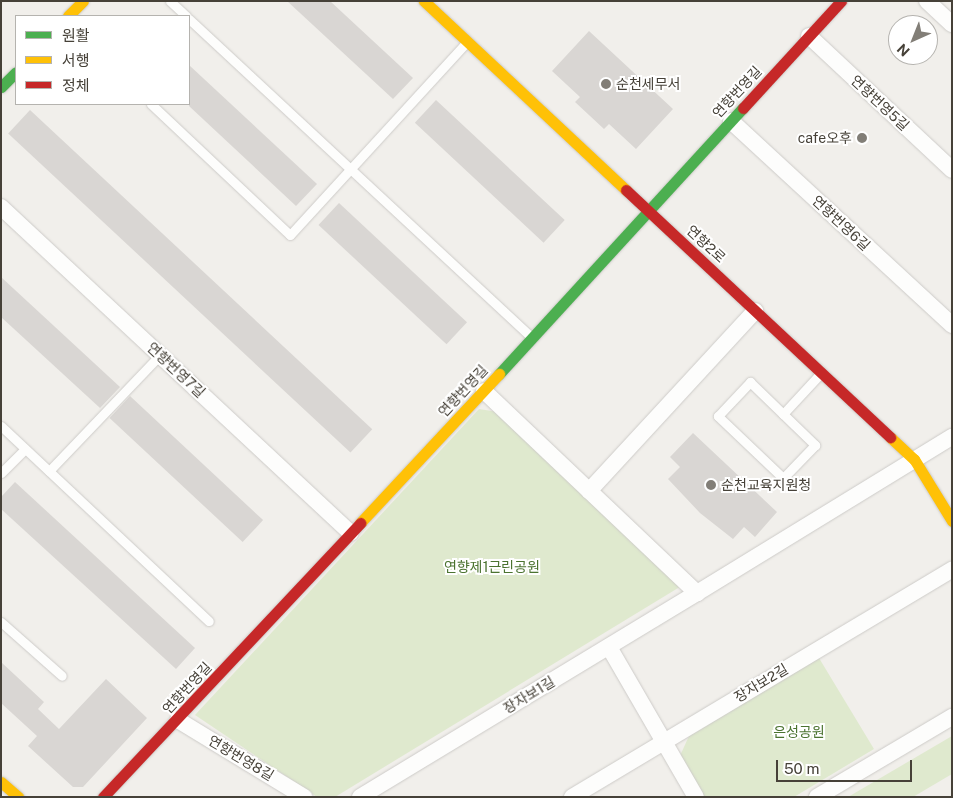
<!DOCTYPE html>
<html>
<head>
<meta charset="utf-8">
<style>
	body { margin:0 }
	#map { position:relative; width:953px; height:798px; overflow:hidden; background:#f1efeb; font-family:"Public Sans","Noto Sans KR",sans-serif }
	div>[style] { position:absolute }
	.green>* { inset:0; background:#dfe9ce }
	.building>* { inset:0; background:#d9d6d3; transform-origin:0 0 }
	.roads { filter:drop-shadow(0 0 1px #cdcbc8) drop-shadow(0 0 1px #cdcbc8) }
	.lane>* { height:9px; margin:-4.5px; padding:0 4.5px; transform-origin:4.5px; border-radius:4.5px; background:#fdfdfc }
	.street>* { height:16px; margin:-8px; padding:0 8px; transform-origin:8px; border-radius:8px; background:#fdfdfc }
	.fast>* { height:11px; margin:-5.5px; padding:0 5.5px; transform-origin:5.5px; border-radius:5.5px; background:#4caf50 }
	.slow>* { height:11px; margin:-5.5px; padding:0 5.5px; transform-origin:5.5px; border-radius:5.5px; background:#ffc107 }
	.jam>* { height:11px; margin:-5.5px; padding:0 5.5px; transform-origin:5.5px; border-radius:5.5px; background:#c62828 }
	.dots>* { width:14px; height:14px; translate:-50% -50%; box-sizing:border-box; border:2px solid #fff; border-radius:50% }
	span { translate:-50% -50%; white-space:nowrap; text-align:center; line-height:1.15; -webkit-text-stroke:4px #fff; paint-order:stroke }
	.poi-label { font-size:14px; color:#464138 }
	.left { translate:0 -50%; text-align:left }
	.right { translate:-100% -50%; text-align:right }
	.street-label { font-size:14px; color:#464138 }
	.park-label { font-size:14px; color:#4b7330 }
	.frame { position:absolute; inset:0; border:2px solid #464138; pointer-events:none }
	.legend { position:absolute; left:15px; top:15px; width:175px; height:90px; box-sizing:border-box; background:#fff; border:1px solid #b5b3af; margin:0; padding:6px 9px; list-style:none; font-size:15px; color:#464138 }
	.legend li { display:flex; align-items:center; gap:10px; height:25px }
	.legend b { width:25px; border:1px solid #b5b3af }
	.north { position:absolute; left:888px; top:15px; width:50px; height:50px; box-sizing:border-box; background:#fff; border:1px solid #b5b3af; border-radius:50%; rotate:224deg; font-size:14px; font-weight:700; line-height:20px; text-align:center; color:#464138 }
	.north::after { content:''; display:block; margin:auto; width:18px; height:22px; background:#827e77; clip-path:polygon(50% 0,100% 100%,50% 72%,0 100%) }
	.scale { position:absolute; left:776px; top:760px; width:136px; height:22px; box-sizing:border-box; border:2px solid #464138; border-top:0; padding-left:6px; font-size:15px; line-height:18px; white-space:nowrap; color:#464138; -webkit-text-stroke:4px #fff; paint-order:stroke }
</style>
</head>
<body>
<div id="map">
	<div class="green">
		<div style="clip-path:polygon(479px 409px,498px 412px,683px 585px,335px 797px,317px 797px,195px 715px)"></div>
		<div style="clip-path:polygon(819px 658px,874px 749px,794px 797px,701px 797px,679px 758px,689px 736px)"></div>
		<div style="clip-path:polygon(952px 736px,952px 774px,913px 797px,848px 797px)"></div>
	</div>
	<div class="building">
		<div style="clip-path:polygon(287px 1px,330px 1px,413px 78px,393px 99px)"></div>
		<div style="clip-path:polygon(589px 31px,673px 109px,636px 149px,609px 124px,604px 129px,575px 102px,580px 97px,552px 71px)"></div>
		<div style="clip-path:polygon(189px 65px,317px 184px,296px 206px,189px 106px)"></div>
		<div style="left:436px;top:100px;width:176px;height:31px;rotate:43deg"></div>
		<div style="left:30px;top:110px;width:468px;height:32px;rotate:43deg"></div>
		<div style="left:339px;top:203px;width:175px;height:30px;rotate:43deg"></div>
		<div style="clip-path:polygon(1px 277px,120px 387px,100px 408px,1px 317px)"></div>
		<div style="left:130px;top:396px;width:182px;height:30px;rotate:43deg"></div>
		<div style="clip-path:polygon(693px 433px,777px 512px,755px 537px,744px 527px,733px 539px,700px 513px,668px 479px,680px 467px,670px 457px)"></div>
		<div style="clip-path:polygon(15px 482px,195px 648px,176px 669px,1px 509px,1px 497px)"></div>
		<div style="clip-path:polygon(1px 662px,44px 702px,38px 709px,59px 729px,106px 679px,147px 718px,83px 787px,73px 787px,28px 746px,37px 736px,1px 703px)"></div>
	</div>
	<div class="roads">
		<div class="lane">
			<div style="left:170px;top:1px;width:22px;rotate:43deg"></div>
			<div style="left:189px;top:19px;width:467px;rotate:42.9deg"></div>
			<div style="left:151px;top:104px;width:191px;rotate:43.3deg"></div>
			<div style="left:290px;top:235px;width:262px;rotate:-47.5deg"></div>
			<div style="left:783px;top:414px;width:45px;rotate:44.1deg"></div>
			<div style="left:815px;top:445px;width:46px;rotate:134.1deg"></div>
			<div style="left:783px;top:478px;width:90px;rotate:-136.4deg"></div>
			<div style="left:718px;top:416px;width:47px;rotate:-46.7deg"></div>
			<div style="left:750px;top:382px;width:46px;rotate:44.1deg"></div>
			<div style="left:783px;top:414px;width:56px;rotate:-47.2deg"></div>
			<div style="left:1px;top:426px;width:285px;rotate:43.2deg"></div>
			<div style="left:49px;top:471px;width:161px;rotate:-46.3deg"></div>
			<div style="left:1px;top:473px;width:34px;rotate:-45deg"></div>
			<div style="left:1px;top:622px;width:81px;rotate:41.5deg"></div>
		</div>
		<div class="street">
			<div style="left:927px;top:1px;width:34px;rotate:43deg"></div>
			<div style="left:809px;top:36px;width:196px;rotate:43.1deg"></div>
			<div style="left:731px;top:121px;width:301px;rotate:42.7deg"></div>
			<div style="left:1px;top:207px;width:478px;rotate:43deg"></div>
			<div style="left:484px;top:391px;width:294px;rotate:43.5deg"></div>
			<div style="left:697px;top:593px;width:299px;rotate:-31.5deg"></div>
			<div style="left:589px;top:491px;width:245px;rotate:-47.3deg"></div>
			<div style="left:609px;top:647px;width:173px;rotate:59.9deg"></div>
			<div style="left:178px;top:720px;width:148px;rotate:31.4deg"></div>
			<div style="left:360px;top:797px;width:394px;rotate:-31.2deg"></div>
			<div style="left:572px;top:797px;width:443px;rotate:-30.9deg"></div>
			<div style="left:817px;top:797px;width:157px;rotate:-30.7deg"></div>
		</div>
		<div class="fast">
			<div style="left:1px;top:87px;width:21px;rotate:-45deg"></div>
			<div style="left:499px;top:374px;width:361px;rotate:-47.5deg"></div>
		</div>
		<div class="slow">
			<div style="left:424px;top:1px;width:277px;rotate:43.1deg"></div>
			<div style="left:68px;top:16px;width:21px;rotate:-45deg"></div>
			<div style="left:890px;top:437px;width:33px;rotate:43deg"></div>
			<div style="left:914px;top:459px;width:73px;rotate:58.5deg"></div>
			<div style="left:360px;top:523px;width:204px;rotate:-47deg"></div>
			<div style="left:1px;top:782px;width:23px;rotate:41deg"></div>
		</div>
		<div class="jam">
			<div style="left:743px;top:108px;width:145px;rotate:-47.5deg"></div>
			<div style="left:626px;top:190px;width:362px;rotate:43.1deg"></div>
			<div style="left:103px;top:797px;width:376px;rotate:-46.8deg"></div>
		</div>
	</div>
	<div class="dots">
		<div style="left:606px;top:84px;background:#827e77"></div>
		<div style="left:862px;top:138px;background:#827e77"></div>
		<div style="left:711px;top:485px;background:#827e77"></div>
	</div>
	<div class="poi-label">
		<span class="left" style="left:616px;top:84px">순천세무서</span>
		<span class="right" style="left:852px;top:138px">cafe오후</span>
		<span class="left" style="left:721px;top:485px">순천교육지원청</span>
	</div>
	<div class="street-label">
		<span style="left:737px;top:92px;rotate:-47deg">연향번영길</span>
		<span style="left:880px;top:103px;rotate:43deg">연향번영5길</span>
		<span style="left:841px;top:223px;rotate:43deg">연향번영6길</span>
		<span style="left:706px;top:244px;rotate:43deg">연향2로</span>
		<span style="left:176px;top:370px;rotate:43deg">연향번영7길</span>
		<span style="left:463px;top:391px;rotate:-47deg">연향번영길</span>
		<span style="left:761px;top:683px;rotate:-31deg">장자보2길</span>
		<span style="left:187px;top:688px;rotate:-47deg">연향번영길</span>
		<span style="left:529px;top:695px;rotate:-31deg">장자보1길</span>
		<span style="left:241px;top:758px;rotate:31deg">연향번영8길</span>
	</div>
	<div class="park-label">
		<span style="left:492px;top:567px">연향제1근린공원</span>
		<span style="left:799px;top:732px">은성공원</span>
	</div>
	<div class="frame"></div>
	<ul class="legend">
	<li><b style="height:6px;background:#4caf50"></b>원활</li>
	<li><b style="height:6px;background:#ffc107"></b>서행</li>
	<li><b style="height:6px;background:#c62828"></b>정체</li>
	</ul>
	<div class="north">N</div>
	<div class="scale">50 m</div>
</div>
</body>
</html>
